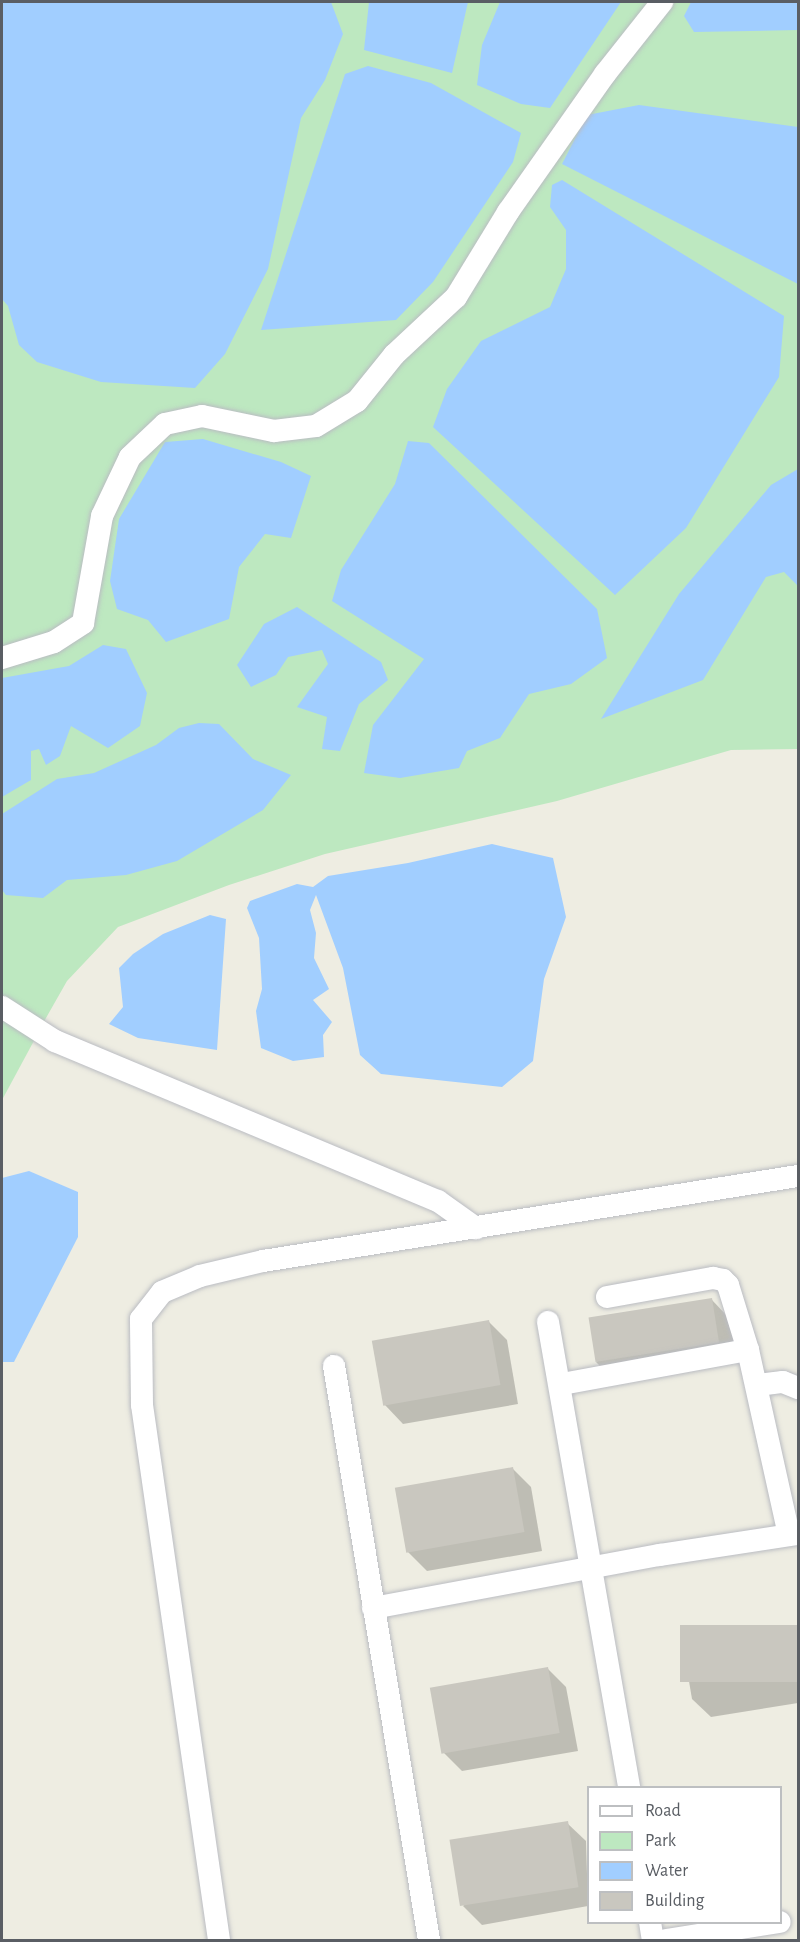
<!DOCTYPE html>
<html>
<head>
<meta charset="utf-8">
<style>
	body { margin:0 }
	#map { position:relative; width:800px; height:1942px; overflow:hidden; background:#eeede2; font-family:"Alegreya Sans",sans-serif }
	div>[style] { position:absolute }
	.green>* { inset:0; background:#bde8c0 }
	.water>* { inset:0; background:#a1ceff }
	.shadow>* { inset:0; background:#0003 }
	.building>* { inset:0; background:#c9c7bf; transform-origin:0 0 }
	.roads { filter:drop-shadow(0 0 2px #babcc2) drop-shadow(0 0 2px #babcc2) }
	.minor>* { height:22px; margin:-11px; padding:0 11px; transform-origin:11px; border-radius:11px; background:#fff }
	span { translate:-50% -50%; white-space:nowrap; text-align:center; line-height:1.15; -webkit-text-stroke:4.5px #fff; paint-order:stroke }
	.frame { position:absolute; inset:0; border:3px solid #5a5e64; pointer-events:none }
	.legend { position:absolute; left:587px; top:1786px; width:195px; height:138px; box-sizing:border-box; background:#fff; border:2px solid #bdbfc1; margin:0; padding:8px 10px; list-style:none; font-size:18px; color:#5a5e64 }
	.legend li { display:flex; align-items:center; gap:12px; height:30px }
	.legend b { width:30px; border:2px solid #bdbfc1 }
</style>
</head>
<body>
<div id="map">
	<div class="green">
		<div style="clip-path:polygon(2px 2px,654px 2px,450px 293px,352px 396px,313px 419px,275px 424px,201px 409px,125px 453px,77px 619px,50px 636px,2px 650px)"></div>
		<div style="clip-path:polygon(672px 2px,798px 2px,798px 749px,731px 750px,557px 801px,325px 854px,229px 885px,118px 927px,67px 981px,42px 1025px,2px 998px,2px 665px,89px 628px,108px 518px,135px 461px,168px 430px,202px 423px,273px 438px,361px 407px,514px 215px)"></div>
		<div style="clip-path:polygon(2px 1016px,36px 1037px,2px 1100px)"></div>
	</div>
	<div class="water">
		<div style="clip-path:polygon(2px 2px,331px 2px,343px 34px,325px 80px,301px 118px,268px 269px,225px 354px,195px 388px,101px 382px,37px 362px,19px 345px,8px 306px,2px 299px)"></div>
		<div style="clip-path:polygon(369px 2px,468px 2px,452px 73px,364px 50px)"></div>
		<div style="clip-path:polygon(500px 2px,621px 2px,550px 108px,521px 104px,477px 85px,482px 45px)"></div>
		<div style="clip-path:polygon(691px 2px,798px 2px,798px 30px,694px 32px,684px 16px)"></div>
		<div style="clip-path:polygon(368px 66px,431px 83px,521px 133px,513px 162px,433px 282px,396px 320px,261px 330px,345px 74px)"></div>
		<div style="clip-path:polygon(639px 105px,798px 127px,798px 284px,562px 164px,587px 115px)"></div>
		<div style="clip-path:polygon(562px 180px,784px 316px,779px 377px,686px 528px,615px 595px,433px 427px,447px 389px,481px 341px,550px 307px,566px 269px,566px 230px,550px 207px,552px 185px)"></div>
		<div style="clip-path:polygon(203px 439px,281px 462px,311px 476px,291px 538px,265px 534px,239px 567px,229px 619px,166px 642px,148px 620px,117px 609px,110px 581px,119px 519px,165px 442px)"></div>
		<div style="clip-path:polygon(408px 441px,429px 443px,597px 609px,607px 658px,571px 684px,529px 694px,500px 738px,467px 751px,459px 768px,400px 778px,364px 773px,373px 725px,424px 659px,332px 601px,341px 570px,395px 484px)"></div>
		<div style="clip-path:polygon(798px 469px,798px 586px,784px 572px,766px 577px,703px 680px,601px 719px,679px 594px,771px 485px)"></div>
		<div style="clip-path:polygon(297px 607px,381px 662px,388px 680px,359px 704px,340px 751px,322px 749px,327px 717px,297px 707px,328px 664px,322px 650px,288px 657px,276px 675px,251px 687px,237px 665px,264px 624px)"></div>
		<div style="clip-path:polygon(103px 645px,126px 649px,147px 693px,140px 726px,108px 748px,71px 726px,60px 756px,46px 765px,39px 749px,31px 751px,31px 780px,2px 797px,2px 678px,69px 666px)"></div>
		<div style="clip-path:polygon(199px 723px,219px 724px,253px 759px,291px 775px,263px 810px,177px 861px,126px 875px,67px 880px,43px 898px,6px 895px,2px 890px,2px 814px,57px 779px,94px 773px,156px 745px,179px 728px)"></div>
		<div style="clip-path:polygon(492px 844px,553px 858px,566px 917px,544px 979px,533px 1061px,502px 1087px,381px 1074px,360px 1055px,343px 968px,316px 895px,310px 910px,316px 933px,314px 958px,329px 989px,313px 1000px,332px 1022px,323px 1035px,324px 1057px,293px 1061px,261px 1048px,256px 1011px,262px 989px,259px 938px,247px 908px,250px 901px,297px 884px,313px 887px,328px 876px,408px 863px)"></div>
		<div style="clip-path:polygon(210px 915px,226px 919px,217px 1050px,138px 1038px,109px 1024px,123px 1007px,119px 968px,133px 954px,163px 934px)"></div>
		<div style="clip-path:polygon(29px 1171px,78px 1192px,78px 1237px,14px 1362px,2px 1362px,2px 1178px)"></div>
	</div>
	<div class="shadow">
		<div style="clip-path:polygon(712px 1300px,730px 1319px,737px 1360px,615px 1381px,596px 1362px)"></div>
		<div style="clip-path:polygon(488px 1321px,507px 1340px,518px 1404px,403px 1424px,385px 1405px)"></div>
		<div style="clip-path:polygon(512px 1468px,531px 1487px,542px 1551px,427px 1571px,408px 1552px)"></div>
		<div style="clip-path:polygon(798px 1627px,798px 1703px,711px 1717px,692px 1699px,683px 1646px)"></div>
		<div style="clip-path:polygon(548px 1669px,566px 1687px,578px 1751px,462px 1771px,443px 1752px)"></div>
		<div style="clip-path:polygon(567px 1823px,586px 1841px,588px 1906px,482px 1925px,463px 1906px)"></div>
	</div>
	<div class="building">
		<div style="left:712px;top:1298px;width:45px;height:125px;rotate:81deg"></div>
		<div style="left:489px;top:1320px;width:66px;height:119px;rotate:80deg"></div>
		<div style="left:513px;top:1467px;width:66px;height:120px;rotate:80deg"></div>
		<div style="left:798px;top:1625px;width:57px;height:118px;rotate:90deg"></div>
		<div style="left:548px;top:1667px;width:67px;height:120px;rotate:80deg"></div>
		<div style="left:568px;top:1821px;width:67px;height:120px;rotate:81deg"></div>
	</div>
	<div class="roads">
		<div class="minor">
			<div style="left:2px;top:658px;width:54px;rotate:-17.1deg"></div>
			<div style="left:54px;top:642px;width:35px;rotate:-33deg"></div>
			<div style="left:83px;top:623px;width:109px;rotate:-79.9deg"></div>
			<div style="left:102px;top:516px;width:65px;rotate:-64.6deg"></div>
			<div style="left:130px;top:457px;width:48px;rotate:-43.3deg"></div>
			<div style="left:165px;top:424px;width:38px;rotate:-12deg"></div>
			<div style="left:202px;top:416px;width:74px;rotate:11.8deg"></div>
			<div style="left:274px;top:431px;width:42px;rotate:-6.8deg"></div>
			<div style="left:316px;top:426px;width:48px;rotate:-31.4deg"></div>
			<div style="left:357px;top:401px;width:59px;rotate:-51.2deg"></div>
			<div style="left:394px;top:355px;width:85px;rotate:-43.1deg"></div>
			<div style="left:456px;top:297px;width:100px;rotate:-58.5deg"></div>
			<div style="left:508px;top:212px;width:169px;rotate:-54.9deg"></div>
			<div style="left:605px;top:74px;width:92px;rotate:-51.6deg"></div>
			<div style="left:2px;top:1007px;width:63px;rotate:32.7deg"></div>
			<div style="left:55px;top:1041px;width:415px;rotate:22.7deg"></div>
			<div style="left:438px;top:1201px;width:47px;rotate:35.4deg"></div>
			<div style="left:607px;top:1297px;width:108px;rotate:-10.2deg"></div>
			<div style="left:713px;top:1278px;width:10px;rotate:11deg"></div>
			<div style="left:723px;top:1280px;width:7px;rotate:45deg"></div>
			<div style="left:728px;top:1285px;width:68px;rotate:72.9deg"></div>
			<div style="left:548px;top:1322px;width:473px;rotate:80.1deg"></div>
			<div style="left:334px;top:1366px;width:582px;rotate:80.6deg"></div>
			<div style="left:562px;top:1384px;width:189px;rotate:-10.4deg"></div>
			<div style="left:748px;top:1350px;width:189px;rotate:77.5deg"></div>
			<div style="left:758px;top:1385px;width:25px;rotate:-7deg"></div>
			<div style="left:783px;top:1382px;width:16px;rotate:22deg"></div>
			<div style="left:373px;top:1608px;width:292px;rotate:-10.5deg"></div>
			<div style="left:660px;top:1555px;width:140px;rotate:-8.7deg"></div>
			<div style="left:650px;top:1922px;width:18px;rotate:81deg"></div>
			<div style="left:219px;top:1940px;width:541px;rotate:-98.19deg"></div>
			<div style="left:142px;top:1405px;width:86px;rotate:-90.7deg"></div>
			<div style="left:141px;top:1319px;width:34px;rotate:-52deg"></div>
			<div style="left:162px;top:1292px;width:41px;rotate:-22.8deg"></div>
			<div style="left:200px;top:1276px;width:65px;rotate:-13.4deg"></div>
			<div style="left:263px;top:1261px;width:542px;rotate:-9.03deg"></div>
			<div style="left:666px;top:1940px;width:115px;rotate:-9deg"></div>
		</div>
	</div>
	<div class="frame"></div>
	<ul class="legend">
	<li><b style="height:8px;background:#fff"></b>Road</li>
	<li><b style="height:16px;background:#bde8c0"></b>Park</li>
	<li><b style="height:16px;background:#a1ceff"></b>Water</li>
	<li><b style="height:16px;background:#c9c7bf"></b>Building</li>
	</ul>
</div>
</body>
</html>
